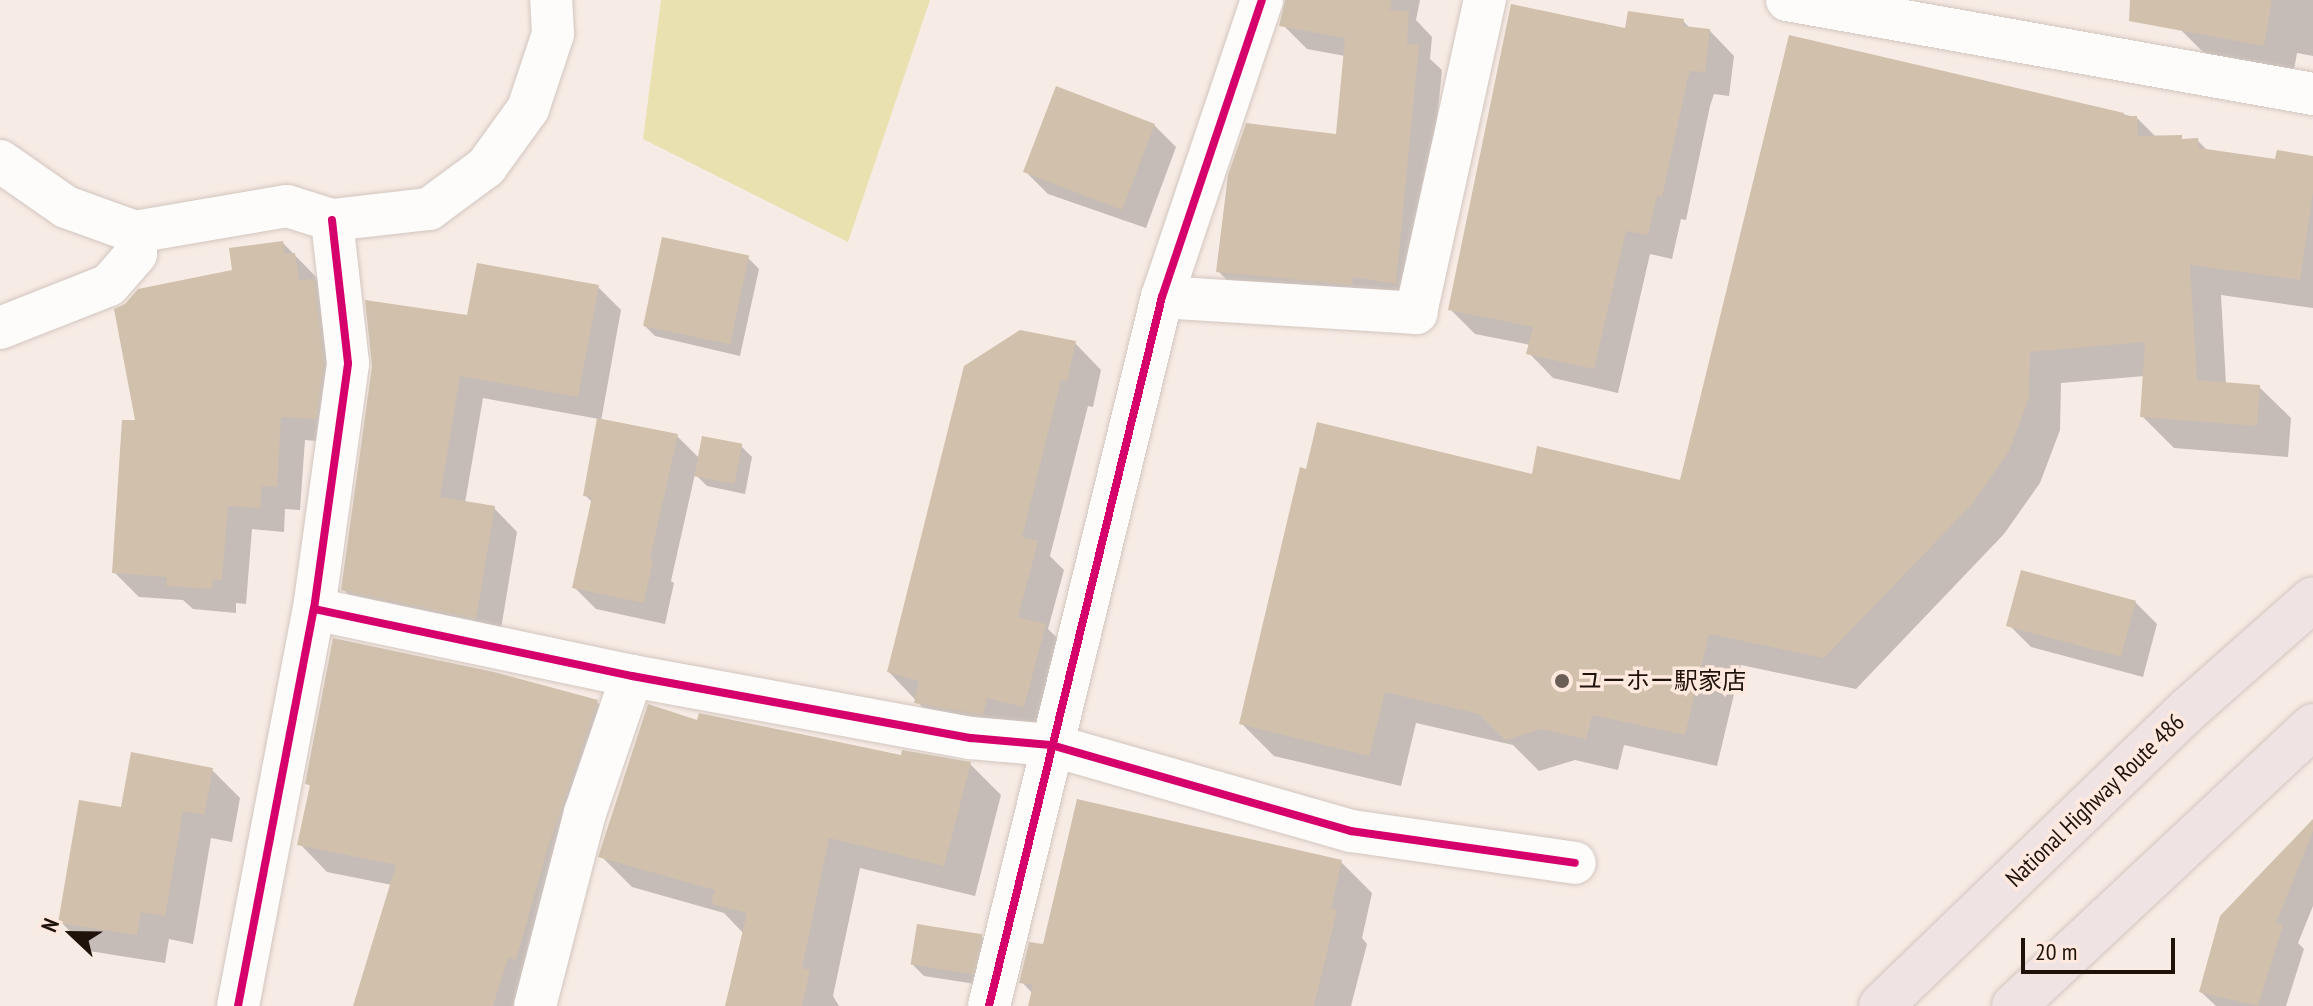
<!DOCTYPE html>
<html>
<head>
<meta charset="utf-8">
<style>
	body { margin:0 }
	#map { position:relative; width:2313px; height:1006px; overflow:hidden; background:#f7ebe5; font-family:"PT Sans Narrow","Noto Sans JP",sans-serif }
	div>[style] { position:absolute }
	.green>* { inset:0; background:#eae1b1 }
	.shadow>* { inset:0; background:#0003 }
	.building>* { inset:0; background:#d0c0ac; transform-origin:0 0 }
	.roads { filter:drop-shadow(0 0 2px #d2c6bf) drop-shadow(0 0 2px #d2c6bf) }
	.street>* { height:42px; margin:-21px; padding:0 21px; transform-origin:21px; border-radius:21px; background:#fefcfb }
	.highway>* { height:44px; margin:-22px; padding:0 22px; transform-origin:22px; border-radius:22px; background:#efe4e3 }
	.cycleway>* { height:8px; margin:-4px; padding:0 4px; transform-origin:4px; border-radius:4px; background:#d6006c }
	.dots>* { width:22px; height:22px; translate:-50% -50%; box-sizing:border-box; border:4px solid #ffe8dd; border-radius:50% }
	span { translate:-50% -50%; white-space:nowrap; text-align:center; line-height:1.15; -webkit-text-stroke:7px #ffe8dd; paint-order:stroke }
	.poi-label { font-size:24px; color:#1e120b }
	.left { translate:0 -50%; text-align:left }
	.street-label { font-size:24px; color:#1e120b }
	.north { position:absolute; left:32px; top:894px; width:80px; height:80px; -webkit-text-stroke:6px #ffe8dd; paint-order:stroke; rotate:292deg; font-size:22px; font-weight:700; line-height:32px; text-align:center; color:#1e120b }
	.north::after { content:''; display:block; margin:auto; width:28px; height:36px; background:#1e120b; clip-path:polygon(50% 0,100% 100%,50% 72%,0 100%) }
	.scale { position:absolute; left:2021px; top:938px; width:154px; height:36px; box-sizing:border-box; border:4px solid #1e120b; border-top:0; padding-left:10px; font-size:24px; line-height:28px; white-space:nowrap; color:#1e120b; -webkit-text-stroke:6px #ffe8dd; paint-order:stroke }
</style>
</head>
<body>
<div id="map">
	<div class="green">
		<div style="clip-path:polygon(661px 0,930px 0,848px 242px,643px 139px)"></div>
	</div>
	<div class="shadow">
		<div style="clip-path:polygon(1289px 0,1420px 0,1416px 20px,1432px 37px,1430px 59px,1442px 70px,1419px 307px,1242px 295px,1219px 272px,1337px 136px,1345px 56px,1307px 49px,1284px 26px)"></div>
		<div style="clip-path:polygon(2185px 0,2313px 0,2313px 56px,2297px 53px,2293px 75px,2210px 59px,2180px 29px)"></div>
		<div style="clip-path:polygon(1683px 21px,1691px 29px,1710px 31px,1734px 56px,1729px 96px,1714px 94px,1710px 106px,1686px 220px,1681px 219px,1672px 259px,1650px 254px,1618px 393px,1553px 378px,1529px 353px,1531px 345px,1475px 334px,1450px 309px,1627px 31px)"></div>
		<div style="clip-path:polygon(2123px 114px,2137px 118px,2157px 138px,2197px 140px,2209px 152px,2277px 161px,2313px 158px,2313px 308px,2221px 295px,2226px 384px,2259px 387px,2291px 418px,2288px 457px,2174px 448px,2142px 416px,2145px 376px,2061px 383px,2060px 430px,2040px 483px,2004px 534px,1856px 689px,1741px 665px,1717px 766px,1624px 745px,1618px 770px,1575px 760px,1539px 771px,1513px 745px,1416px 723px,1401px 786px,1274px 756px,1242px 724px,1533px 477px,1681px 482px)"></div>
		<div style="clip-path:polygon(1154px 125px,1176px 147px,1146px 228px,1048px 194px,1026px 172px)"></div>
		<div style="clip-path:polygon(283px 243px,319px 280px,340px 443px,305px 440px,300px 510px,285px 509px,284px 532px,252px 529px,246px 604px,236px 603px,236px 613px,193px 609px,183px 600px,139px 597px,114px 572px,137px 423px,234px 272px)"></div>
		<div style="clip-path:polygon(748px 258px,759px 269px,740px 356px,655px 336px,644px 325px)"></div>
		<div style="clip-path:polygon(598px 287px,621px 310px,601px 421px,677px 436px,700px 459px,741px 446px,752px 457px,745px 494px,707px 486px,695px 474px,671px 581px,674px 583px,665px 624px,596px 609px,574px 587px,593px 503px,585px 495px,599px 419px,483px 398px,465px 503px,494px 508px,517px 532px,499px 641px,366px 613px,343px 589px,469px 317px)"></div>
		<div style="clip-path:polygon(1075px 343px,1101px 370px,1093px 407px,1088px 406px,1050px 556px,1064px 570px,1048px 629px,1072px 652px,1051px 733px,943px 729px,889px 672px)"></div>
		<div style="clip-path:polygon(2135px 602px,2157px 624px,2143px 677px,2031px 647px,2009px 625px)"></div>
		<div style="clip-path:polygon(597px 702px,625px 730px,538px 1006px,355px 1006px,392px 885px,327px 872px,300px 844px,311px 787px,307px 783px)"></div>
		<div style="clip-path:polygon(698px 723px,902px 757px,970px 764px,1001px 795px,975px 896px,860px 868px,833px 996px,839px 1006px,727px 1006px,744px 934px,724px 913px,632px 887px,601px 856px)"></div>
		<div style="clip-path:polygon(212px 770px,240px 798px,232px 842px,211px 838px,193px 944px,169px 939px,165px 963px,89px 951px,61px 922px,123px 810px)"></div>
		<div style="clip-path:polygon(2313px 825px,2313px 906px,2298px 943px,2304px 949px,2286px 1006px,2216px 1006px,2201px 992px)"></div>
		<div style="clip-path:polygon(1341px 862px,1372px 893px,1362px 938px,1367px 944px,1351px 1006px,1030px 1006px,1033px 994px,1022px 982px,1044px 947px)"></div>
		<div style="clip-path:polygon(981px 936px,992px 947px,982px 985px,924px 976px,913px 965px)"></div>
	</div>
	<div class="building">
		<div style="clip-path:polygon(1285px 0,1392px 0,1390px 10px,1409px 11px,1407px 44px,1419px 45px,1396px 284px,1353px 277px,1352px 285px,1216px 272px,1228px 175px,1246px 123px,1336px 134px,1345px 38px,1279px 26px)"></div>
		<div style="clip-path:polygon(2130px 0,2272px 0,2264px 46px,2129px 21px)"></div>
		<div style="clip-path:polygon(1511px 4px,1625px 28px,1628px 11px,1684px 19px,1683px 26px,1710px 29px,1705px 72px,1690px 71px,1687px 81px,1662px 197px,1657px 196px,1648px 235px,1626px 231px,1594px 369px,1526px 354px,1533px 327px,1448px 310px)"></div>
		<div style="clip-path:polygon(1789px 35px,2124px 113px,2124px 116px,2137px 116px,2138px 136px,2182px 135px,2182px 139px,2198px 138px,2199px 148px,2275px 159px,2277px 150px,2313px 156px,2313px 192px,2300px 280px,2190px 265px,2197px 380px,2260px 385px,2257px 426px,2140px 417px,2145px 342px,2030px 352px,2029px 398px,2009px 451px,1973px 503px,1824px 658px,1709px 634px,1685px 735px,1592px 715px,1586px 739px,1542px 729px,1505px 740px,1479px 714px,1385px 692px,1369px 756px,1239px 724px,1300px 467px,1306px 469px,1317px 422px,1532px 474px,1537px 446px,1680px 480px)"></div>
		<div style="left:1056px;top:86px;width:106px;height:92px;rotate:21deg"></div>
		<div style="left:662px;top:237px;width:89px;height:91px;rotate:12deg"></div>
		<div style="clip-path:polygon(283px 241px,285px 254px,295px 253px,299px 280px,314px 279px,324px 363px,316px 419px,281px 417px,277px 487px,262px 486px,260px 508px,228px 506px,222px 580px,213px 579px,212px 589px,166px 586px,167px 577px,112px 573px,122px 420px,135px 420px,114px 309px,125px 304px,138px 289px,232px 270px,229px 248px)"></div>
		<div style="clip-path:polygon(477px 263px,599px 285px,578px 397px,460px 376px,440px 497px,495px 506px,476px 619px,341px 590px,372px 366px,365px 300px,467px 315px)"></div>
		<div style="clip-path:polygon(1020px 330px,1076px 341px,1067px 381px,1061px 380px,1022px 537px,1038px 541px,1018px 617px,1046px 624px,1024px 707px,987px 698px,983px 715px,914px 703px,919px 681px,887px 672px,964px 366px)"></div>
		<div style="clip-path:polygon(597px 418px,678px 434px,650px 559px,653px 560px,644px 603px,572px 588px,592px 497px,583px 496px)"></div>
		<div style="left:702px;top:436px;width:41px;height:41px;rotate:11deg"></div>
		<div style="left:2021px;top:570px;width:119px;height:58px;rotate:15deg"></div>
		<div style="clip-path:polygon(333px 638px,494px 672px,598px 700px,546px 854px,516px 960px,508px 958px,493px 1006px,353px 1006px,396px 865px,297px 845px,310px 785px,305px 784px)"></div>
		<div style="clip-path:polygon(648px 704px,697px 720px,699px 713px,901px 755px,902px 750px,971px 762px,944px 866px,829px 838px,802px 968px,810px 970px,802px 1006px,725px 1006px,747px 913px,711px 904px,715px 890px,598px 857px)"></div>
		<div style="clip-path:polygon(131px 752px,213px 768px,204px 815px,183px 811px,165px 916px,141px 912px,137px 935px,58px 923px,79px 800px,121px 807px)"></div>
		<div style="clip-path:polygon(1077px 799px,1342px 860px,1331px 909px,1337px 910px,1314px 1006px,1028px 1006px,1033px 985px,1019px 983px,1029px 942px,1043px 944px)"></div>
		<div style="clip-path:polygon(2313px 819px,2313px 831px,2276px 923px,2283px 925px,2258px 1006px,2199px 992px,2220px 916px)"></div>
		<div style="left:917px;top:924px;width:66px;height:41px;rotate:9deg"></div>
	</div>
	<div class="roads">
		<div class="street">
			<div style="left:1787px;top:0;width:534px;rotate:10.13deg"></div>
			<div style="left:0;top:161px;width:80px;rotate:34.9deg"></div>
			<div style="left:66px;top:207px;width:73px;rotate:19.9deg"></div>
			<div style="left:135px;top:232px;width:154px;rotate:-9.7deg"></div>
			<div style="left:287px;top:206px;width:47px;rotate:17.3deg"></div>
			<div style="left:332px;top:220px;width:98px;rotate:-6.5deg"></div>
			<div style="left:429px;top:209px;width:71px;rotate:-36.4deg"></div>
			<div style="left:486px;top:167px;width:72px;rotate:-54.1deg"></div>
			<div style="left:528px;top:109px;width:79px;rotate:-71.6deg"></div>
			<div style="left:553px;top:34px;width:34px;rotate:-93deg"></div>
			<div style="left:1162px;top:297px;width:255px;rotate:3.6deg"></div>
			<div style="left:1416px;top:313px;width:321px;rotate:-77.6deg"></div>
			<div style="left:0;top:328px;width:117px;rotate:-21.5deg"></div>
			<div style="left:109px;top:285px;width:41px;rotate:-48.9deg"></div>
			<div style="left:136px;top:254px;width:22px;rotate:-93deg"></div>
			<div style="left:314px;top:609px;width:325px;rotate:11.9deg"></div>
			<div style="left:632px;top:676px;width:345px;rotate:10.4deg"></div>
			<div style="left:971px;top:738px;width:80px;rotate:5deg"></div>
			<div style="left:1051px;top:745px;width:312px;rotate:16deg"></div>
			<div style="left:1351px;top:831px;width:226px;rotate:8.1deg"></div>
			<div style="left:238px;top:1006px;width:404px;rotate:-79.2deg"></div>
			<div style="left:314px;top:609px;width:248px;rotate:-82.1deg"></div>
			<div style="left:348px;top:363px;width:144px;rotate:-96.4deg"></div>
			<div style="left:535px;top:1006px;width:199px;rotate:-75.5deg"></div>
			<div style="left:585px;top:813px;width:145px;rotate:-71.1deg"></div>
			<div style="left:989px;top:1006px;width:730px;rotate:-76.29deg"></div>
			<div style="left:1162px;top:297px;width:313px;rotate:-71.4deg"></div>
		</div>
		<div class="highway">
			<div style="left:1881px;top:1006px;width:429px;rotate:-44deg"></div>
			<div style="left:2190px;top:708px;width:164px;rotate:-41.5deg"></div>
			<div style="left:2014px;top:1006px;width:410px;rotate:-43.1deg"></div>
		</div>
	</div>
	<div class="cycleway">
		<div style="left:314px;top:609px;width:325px;rotate:11.9deg"></div>
		<div style="left:632px;top:676px;width:345px;rotate:10.4deg"></div>
		<div style="left:971px;top:738px;width:80px;rotate:5deg"></div>
		<div style="left:1051px;top:745px;width:312px;rotate:16deg"></div>
		<div style="left:1351px;top:831px;width:226px;rotate:8.1deg"></div>
		<div style="left:238px;top:1006px;width:404px;rotate:-79.2deg"></div>
		<div style="left:314px;top:609px;width:248px;rotate:-82.1deg"></div>
		<div style="left:348px;top:363px;width:144px;rotate:-96.4deg"></div>
		<div style="left:989px;top:1006px;width:730px;rotate:-76.29deg"></div>
		<div style="left:1162px;top:297px;width:313px;rotate:-71.4deg"></div>
	</div>
	<div class="dots">
		<div style="left:1562px;top:681px;background:#6a5e57"></div>
	</div>
	<div class="poi-label">
		<span class="left" style="left:1578px;top:681px">ユーホー駅家店</span>
	</div>
	<div class="street-label">
		<span style="left:2095px;top:800px;rotate:-44deg">National Highway Route 486</span>
	</div>
	<div class="north">N</div>
	<div class="scale">20 m</div>
</div>
</body>
</html>
